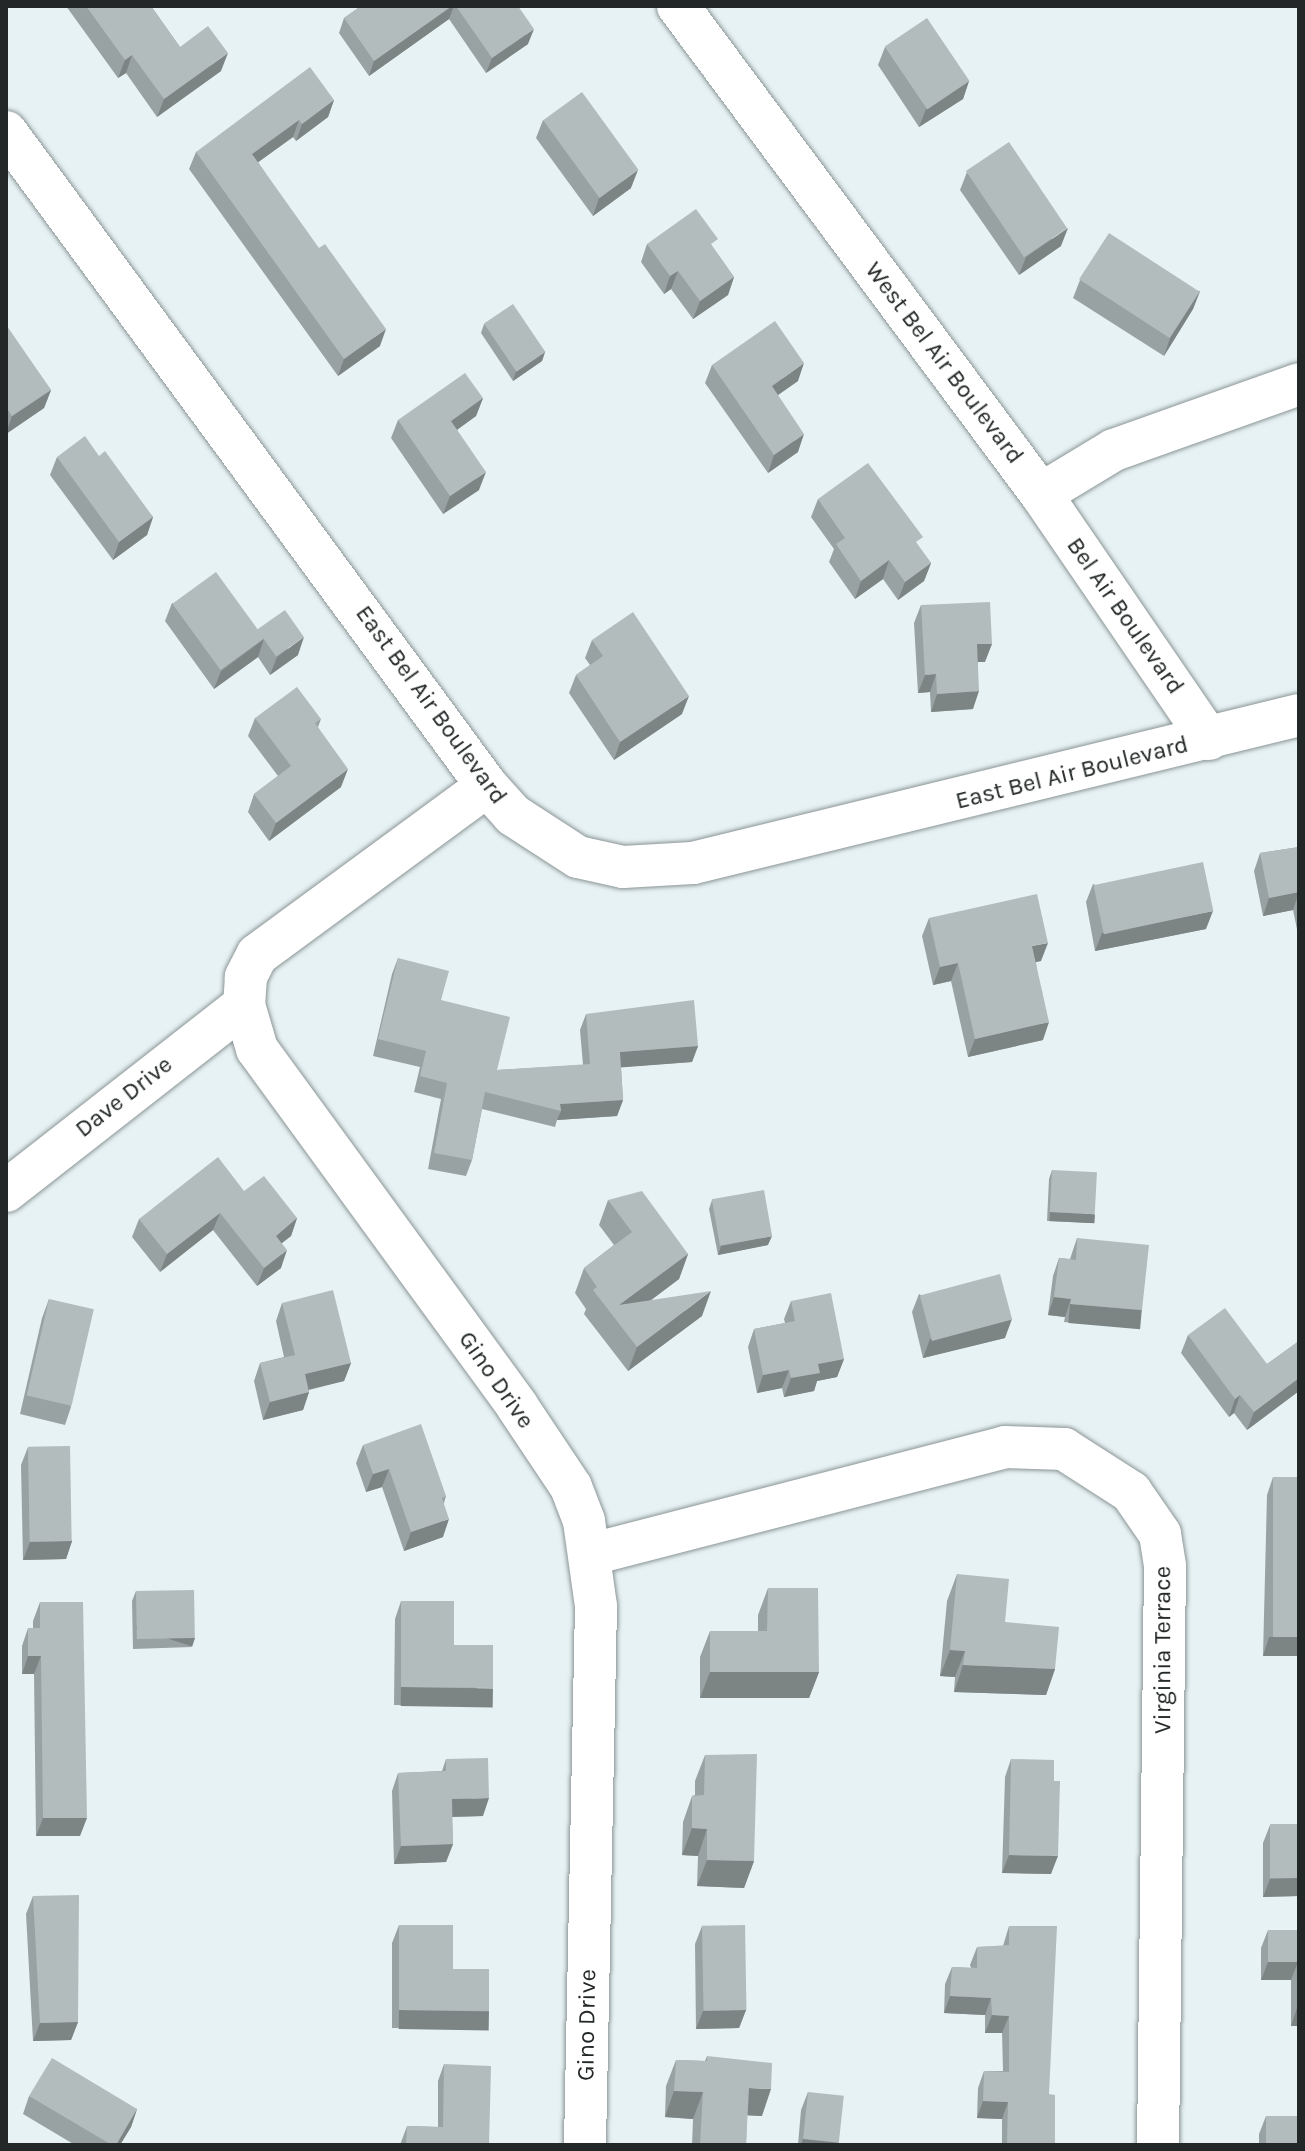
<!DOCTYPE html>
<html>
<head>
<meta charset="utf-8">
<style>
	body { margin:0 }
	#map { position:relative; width:1305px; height:2151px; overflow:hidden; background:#e7f2f4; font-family:Karla,sans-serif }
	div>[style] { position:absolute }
	.roads { filter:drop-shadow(0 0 2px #8b9596) drop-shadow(0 0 2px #8b9596) }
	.minor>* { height:42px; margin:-21px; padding:0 21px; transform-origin:21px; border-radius:21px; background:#fff }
	.wall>* { inset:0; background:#99a2a3 }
	.shaded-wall>* { inset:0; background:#7d8484; transform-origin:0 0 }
	.building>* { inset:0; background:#b2bcbd; transform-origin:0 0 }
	span { translate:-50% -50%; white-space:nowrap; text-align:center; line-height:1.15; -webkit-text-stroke:8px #fff; paint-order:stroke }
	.street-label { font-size:24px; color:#232727 }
	.frame { position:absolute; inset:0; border:8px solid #232727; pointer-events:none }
</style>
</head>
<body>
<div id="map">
	<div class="roads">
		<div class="minor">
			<div style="left:678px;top:6px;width:608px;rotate:53.36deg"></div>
			<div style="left:1041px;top:494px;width:297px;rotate:55.6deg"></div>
			<div style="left:6px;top:132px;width:812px;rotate:53.67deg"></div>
			<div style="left:487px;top:786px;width:39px;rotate:48deg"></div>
			<div style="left:513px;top:815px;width:77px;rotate:32.9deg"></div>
			<div style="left:578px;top:857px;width:46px;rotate:12.5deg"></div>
			<div style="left:623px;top:867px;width:70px;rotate:-3.3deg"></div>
			<div style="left:693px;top:863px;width:624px;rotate:-13.72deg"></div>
			<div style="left:1041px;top:494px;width:85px;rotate:-31.1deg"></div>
			<div style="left:1114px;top:450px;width:196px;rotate:-19.6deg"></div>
			<div style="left:487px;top:786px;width:285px;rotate:143.7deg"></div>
			<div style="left:257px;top:955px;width:25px;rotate:117deg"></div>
			<div style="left:246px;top:977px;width:28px;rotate:94deg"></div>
			<div style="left:244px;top:1005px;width:46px;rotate:73.5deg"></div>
			<div style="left:257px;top:1049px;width:442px;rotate:53.9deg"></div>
			<div style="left:517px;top:1406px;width:97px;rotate:56.3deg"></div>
			<div style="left:571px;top:1487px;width:36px;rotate:69deg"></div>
			<div style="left:584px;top:1521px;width:86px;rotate:82deg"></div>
			<div style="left:596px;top:1606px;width:539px;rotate:91.17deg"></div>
			<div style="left:6px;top:1191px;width:302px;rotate:-38deg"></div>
			<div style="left:592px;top:1554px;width:427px;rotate:-14.5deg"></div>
			<div style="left:1005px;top:1447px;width:59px;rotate:1.9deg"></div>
			<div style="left:1064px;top:1449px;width:80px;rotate:32.7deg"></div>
			<div style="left:1131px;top:1492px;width:51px;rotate:55.4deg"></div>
			<div style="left:1160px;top:1534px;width:32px;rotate:81deg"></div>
			<div style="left:1165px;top:1566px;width:579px;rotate:90.69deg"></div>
		</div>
	</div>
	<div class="wall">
		<div style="clip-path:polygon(66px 6px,151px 6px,180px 47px,221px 71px,157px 117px,126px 73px,118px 78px)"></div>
		<div style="clip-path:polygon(361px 6px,518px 6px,528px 44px,486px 73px,449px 19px,369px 76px,339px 33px,344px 18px)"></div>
		<div style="clip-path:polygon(885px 47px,969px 81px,963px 99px,919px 127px,878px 65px)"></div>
		<div style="clip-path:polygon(334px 100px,328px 117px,296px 141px,293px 137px,258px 162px,380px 346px,338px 376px,189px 169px,196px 152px)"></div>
		<div style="clip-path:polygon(543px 120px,631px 188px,593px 216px,536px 138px)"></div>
		<div style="clip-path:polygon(967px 172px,1061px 246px,1019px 275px,960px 190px)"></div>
		<div style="clip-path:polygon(647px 244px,714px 249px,734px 277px,728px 295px,693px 319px,671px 289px,664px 294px,641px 262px)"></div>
		<div style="clip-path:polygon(1080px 280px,1200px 291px,1193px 309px,1164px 356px,1073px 298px)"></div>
		<div style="clip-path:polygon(484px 324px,545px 352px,542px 361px,513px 381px,481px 333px)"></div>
		<div style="clip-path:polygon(6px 327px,51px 390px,44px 408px,6px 434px)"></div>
		<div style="clip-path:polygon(712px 365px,798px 381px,778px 395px,798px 452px,768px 473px,705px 383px)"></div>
		<div style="clip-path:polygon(483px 398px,476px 416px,457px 430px,479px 490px,443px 514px,391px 438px,398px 420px)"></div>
		<div style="clip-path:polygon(99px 456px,153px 517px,147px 535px,113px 560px,50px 475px,57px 457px)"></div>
		<div style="clip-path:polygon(818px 499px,919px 547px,931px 563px,924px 581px,898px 600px,883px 579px,855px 599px,829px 562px,834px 549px,811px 517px)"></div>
		<div style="clip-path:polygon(172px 603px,258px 630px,298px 655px,270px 675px,258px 657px,214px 689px,165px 621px)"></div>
		<div style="clip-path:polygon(921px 605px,985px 662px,978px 662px,973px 709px,931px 712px,930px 692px,918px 693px,914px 623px)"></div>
		<div style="clip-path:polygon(592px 640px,682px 714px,614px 760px,569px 693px,576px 675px,590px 665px,585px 658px)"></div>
		<div style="clip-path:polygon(255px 718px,321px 719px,318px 727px,341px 787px,269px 841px,248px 812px,254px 794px,278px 776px,248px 736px)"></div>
		<div style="clip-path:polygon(1299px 847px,1299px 939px,1293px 910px,1263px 916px,1254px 871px,1260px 853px)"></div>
		<div style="clip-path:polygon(1093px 884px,1206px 929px,1095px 951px,1086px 902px)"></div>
		<div style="clip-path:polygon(929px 918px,1041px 961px,1036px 962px,1043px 1040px,968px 1057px,951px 981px,933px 985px,922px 936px)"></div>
		<div style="clip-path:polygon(398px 958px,441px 1000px,497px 1070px,583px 1065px,580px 1030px,586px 1014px,698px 1046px,692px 1062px,621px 1067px,623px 1100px,617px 1116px,557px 1120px,555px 1127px,482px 1109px,472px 1160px,466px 1176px,428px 1169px,441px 1099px,414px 1092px,420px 1067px,373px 1056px,392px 974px)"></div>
		<div style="clip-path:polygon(1052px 1170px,1092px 1223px,1047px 1221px,1049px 1179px)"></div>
		<div style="clip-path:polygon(244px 1191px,297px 1218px,291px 1236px,282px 1243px,281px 1268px,257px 1286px,213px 1230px,160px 1272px,132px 1237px,139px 1219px)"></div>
		<div style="clip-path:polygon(608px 1200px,688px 1254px,679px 1279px,650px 1301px,702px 1316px,628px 1371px,584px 1314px,586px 1309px,575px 1293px,584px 1268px,614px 1245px,599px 1225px)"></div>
		<div style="clip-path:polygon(712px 1200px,768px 1245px,718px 1255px,709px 1209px)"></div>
		<div style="clip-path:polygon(1077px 1238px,1142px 1310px,1135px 1328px,1064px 1322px,1065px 1317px,1048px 1315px,1053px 1276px,1059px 1258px,1070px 1259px)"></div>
		<div style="clip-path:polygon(919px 1294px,1005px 1338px,923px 1358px,912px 1312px)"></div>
		<div style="clip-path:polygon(49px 1299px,71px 1407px,65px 1425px,20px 1414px,42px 1318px)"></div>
		<div style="clip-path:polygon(791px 1301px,844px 1359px,837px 1377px,817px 1381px,814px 1391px,784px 1397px,782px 1388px,757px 1393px,748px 1347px,754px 1329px,785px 1323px,784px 1319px)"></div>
		<div style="clip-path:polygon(282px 1303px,351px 1363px,344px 1381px,309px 1390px,309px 1392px,303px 1410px,263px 1420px,254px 1381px,260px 1363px,284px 1357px,276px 1321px)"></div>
		<div style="clip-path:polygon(1188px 1335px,1267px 1364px,1299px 1341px,1299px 1391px,1247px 1430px,1234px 1413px,1229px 1417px,1181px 1353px)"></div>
		<div style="clip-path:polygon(363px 1445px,446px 1496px,444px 1503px,443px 1537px,404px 1551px,382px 1487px,366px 1492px,356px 1463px)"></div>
		<div style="clip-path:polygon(28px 1447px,72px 1541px,66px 1559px,23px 1560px,21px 1465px)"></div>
		<div style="clip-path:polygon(1273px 1477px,1299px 1656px,1263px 1656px,1267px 1495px)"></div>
		<div style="clip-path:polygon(957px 1574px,1005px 1622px,1055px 1669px,1046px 1695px,954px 1692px,955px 1677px,940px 1676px,947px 1601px)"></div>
		<div style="clip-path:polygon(768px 1588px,819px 1672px,809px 1698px,700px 1698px,700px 1657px,710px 1631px,758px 1631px,758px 1615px)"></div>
		<div style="clip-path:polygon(136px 1591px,192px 1647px,133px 1649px,132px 1601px)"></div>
		<div style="clip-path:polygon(401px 1601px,454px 1645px,486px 1706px,394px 1705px,395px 1619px)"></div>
		<div style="clip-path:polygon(40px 1602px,80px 1836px,36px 1836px,34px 1674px,22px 1674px,22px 1646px,28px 1628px,33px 1628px,33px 1621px)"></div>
		<div style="clip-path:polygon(705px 1755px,754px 1861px,744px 1888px,697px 1886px,698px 1856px,682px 1855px,683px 1822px,692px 1796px,695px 1795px,695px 1781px)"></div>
		<div style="clip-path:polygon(446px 1759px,483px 1816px,452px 1817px,453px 1844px,446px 1862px,394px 1864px,392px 1791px,398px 1773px,442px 1771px)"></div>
		<div style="clip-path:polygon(1011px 1759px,1054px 1781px,1051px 1874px,1002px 1873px,1005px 1777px)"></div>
		<div style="clip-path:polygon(1299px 1824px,1299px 1896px,1263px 1897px,1263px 1843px,1270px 1825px)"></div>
		<div style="clip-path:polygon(33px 1896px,78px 2022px,71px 2040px,33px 2041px,26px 1914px)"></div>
		<div style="clip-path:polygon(399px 1925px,453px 1969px,489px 2011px,483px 2029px,392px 2028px,392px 1943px)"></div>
		<div style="clip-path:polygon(702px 1926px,746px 2010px,739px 2028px,696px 2029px,695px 1944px)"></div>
		<div style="clip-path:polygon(1009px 1926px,1049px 2094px,1055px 2145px,1002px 2145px,1002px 2119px,977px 2118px,978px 2088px,984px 2071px,1003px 2071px,1002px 2033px,985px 2033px,985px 2015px,944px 2013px,945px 1984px,952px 1967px,971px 1968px,970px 1965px,977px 1947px,1003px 1946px)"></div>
		<div style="clip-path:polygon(1268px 1930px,1299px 1930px,1299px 2026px,1291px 2026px,1291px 1980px,1261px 1980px,1261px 1948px)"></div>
		<div style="clip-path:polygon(707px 2056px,762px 2116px,747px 2115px,746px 2145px,692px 2145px,693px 2119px,665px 2117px,666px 2086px,676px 2060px,705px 2061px)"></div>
		<div style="clip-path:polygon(444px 2064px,489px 2145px,400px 2145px,407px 2126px,438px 2127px,438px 2081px)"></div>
		<div style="clip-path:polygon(808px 2092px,839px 2143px,838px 2145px,798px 2145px,801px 2110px)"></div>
		<div style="clip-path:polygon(29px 2096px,137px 2109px,131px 2127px,120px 2145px,75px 2145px,23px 2114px)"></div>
		<div style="clip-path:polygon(1266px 2116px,1299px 2145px,1259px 2145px,1259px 2134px)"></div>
	</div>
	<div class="shaded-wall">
		<div style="clip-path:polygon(452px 6px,454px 6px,449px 19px,369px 76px,374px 61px)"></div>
		<div style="clip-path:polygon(534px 29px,528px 44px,486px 73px,492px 58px)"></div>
		<div style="clip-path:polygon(228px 53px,221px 71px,157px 117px,164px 99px)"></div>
		<div style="clip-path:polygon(132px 55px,126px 73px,118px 78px,125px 60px)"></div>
		<div style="clip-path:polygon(969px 81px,963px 99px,919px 127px,926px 109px)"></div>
		<div style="clip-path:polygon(334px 100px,328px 117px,296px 141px,302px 124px)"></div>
		<div style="clip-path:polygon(299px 120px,293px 137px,246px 171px,252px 154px)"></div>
		<div style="clip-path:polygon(638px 170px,631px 188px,593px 216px,599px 198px)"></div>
		<div style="clip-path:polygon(1068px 228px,1061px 246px,1019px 275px,1026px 257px)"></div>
		<div style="clip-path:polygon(678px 271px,671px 289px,664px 294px,670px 276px)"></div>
		<div style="clip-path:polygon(734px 277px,728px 295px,693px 319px,700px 301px)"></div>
		<div style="clip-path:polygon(1200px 291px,1193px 309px,1164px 356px,1170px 338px)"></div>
		<div style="clip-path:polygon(386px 329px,380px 346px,338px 376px,344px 359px)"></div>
		<div style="clip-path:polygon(545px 352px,542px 361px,513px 381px,516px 371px)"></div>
		<div style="clip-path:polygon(804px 363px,798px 381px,765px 404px,772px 386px)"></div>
		<div style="clip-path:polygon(51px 390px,44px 408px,6px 434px,12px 416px)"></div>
		<div style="clip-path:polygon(483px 398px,476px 416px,444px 439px,451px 421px)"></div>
		<div style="clip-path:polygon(804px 434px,798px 452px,768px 473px,774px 455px)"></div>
		<div style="clip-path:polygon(486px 472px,479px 490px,443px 514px,450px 496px)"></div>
		<div style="clip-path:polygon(153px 517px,147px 535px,113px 560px,119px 542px)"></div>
		<div style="clip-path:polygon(889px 560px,883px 579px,855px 599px,861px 581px)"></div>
		<div style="clip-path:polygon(931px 563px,924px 581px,898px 600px,905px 582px)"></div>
		<div style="clip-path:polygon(304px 637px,298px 655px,270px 675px,277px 657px)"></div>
		<div style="clip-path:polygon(264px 639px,258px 657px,214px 689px,221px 671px)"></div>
		<div style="clip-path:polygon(977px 644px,992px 644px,985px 662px,970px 662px)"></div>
		<div style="clip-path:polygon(936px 674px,930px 692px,918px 693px,925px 675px)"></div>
		<div style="clip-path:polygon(979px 691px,973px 709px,931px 712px,937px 694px)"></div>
		<div style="clip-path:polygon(689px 696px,682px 714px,614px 760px,620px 742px)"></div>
		<div style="clip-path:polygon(348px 769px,341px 787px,269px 841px,276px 823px)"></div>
		<div style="clip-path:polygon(1299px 892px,1293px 910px,1263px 916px,1269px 898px)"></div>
		<div style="clip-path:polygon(1213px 911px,1206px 929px,1095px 951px,1102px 933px)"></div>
		<div style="clip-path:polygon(1048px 943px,1041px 961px,1026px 964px,1032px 946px)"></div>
		<div style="clip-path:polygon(958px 963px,951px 981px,933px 985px,940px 967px)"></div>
		<div style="clip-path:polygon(1049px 1022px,1043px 1040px,968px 1057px,975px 1039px)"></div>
		<div style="clip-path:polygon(698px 1046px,692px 1062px,614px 1068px,620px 1052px)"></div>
		<div style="clip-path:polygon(623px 1100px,617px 1116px,557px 1120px,561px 1111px,560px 1104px)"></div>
		<div style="left:1050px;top:1212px;width:45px;height:9px;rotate:3deg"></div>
		<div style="clip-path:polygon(220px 1213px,213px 1230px,160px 1272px,167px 1254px)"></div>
		<div style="clip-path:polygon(297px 1218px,291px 1236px,269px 1253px,276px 1236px)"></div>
		<div style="clip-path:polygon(772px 1236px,768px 1245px,718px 1255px,721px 1246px)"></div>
		<div style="clip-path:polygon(287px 1250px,281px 1268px,257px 1286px,264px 1268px)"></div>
		<div style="clip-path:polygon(688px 1254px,679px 1279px,619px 1324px,619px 1305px)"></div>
		<div style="clip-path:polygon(711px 1291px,702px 1316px,628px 1371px,637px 1347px)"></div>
		<div style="clip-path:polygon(1054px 1297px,1071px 1299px,1065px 1317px,1048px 1315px)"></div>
		<div style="left:1070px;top:1304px;width:72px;height:19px;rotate:5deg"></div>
		<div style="clip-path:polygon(1012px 1319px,1005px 1338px,923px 1358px,930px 1339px)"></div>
		<div style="clip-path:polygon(844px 1359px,837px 1377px,817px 1381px,814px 1391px,784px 1397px,791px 1378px,818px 1364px)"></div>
		<div style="clip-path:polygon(351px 1363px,344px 1381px,298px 1392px,305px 1374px)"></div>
		<div style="clip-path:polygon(789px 1370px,782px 1388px,757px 1393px,763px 1375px)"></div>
		<div style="clip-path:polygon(1299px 1378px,1299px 1391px,1247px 1430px,1254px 1412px)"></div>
		<div style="clip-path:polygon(309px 1392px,303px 1410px,263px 1420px,270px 1402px)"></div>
		<div style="clip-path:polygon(1240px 1395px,1234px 1413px,1229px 1417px,1235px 1399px)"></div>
		<div style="clip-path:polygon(389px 1469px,382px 1487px,366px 1492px,373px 1474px)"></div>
		<div style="clip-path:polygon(449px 1519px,443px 1537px,404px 1551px,411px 1532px)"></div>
		<div style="clip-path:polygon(72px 1541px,66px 1559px,23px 1560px,30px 1542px)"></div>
		<div style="clip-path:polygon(1269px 1637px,1299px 1637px,1299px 1656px,1263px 1656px)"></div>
		<div style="left:195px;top:1638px;width:9px;height:59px;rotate:108deg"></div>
		<div style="clip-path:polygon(950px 1650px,965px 1651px,955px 1677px,940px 1676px)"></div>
		<div style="clip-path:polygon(28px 1656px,41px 1656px,34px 1674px,22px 1674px)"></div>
		<div style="clip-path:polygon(963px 1665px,1055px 1669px,1046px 1695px,954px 1692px)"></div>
		<div style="clip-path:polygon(710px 1672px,819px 1672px,809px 1698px,700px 1698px)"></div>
		<div style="left:401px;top:1687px;width:92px;height:19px;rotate:1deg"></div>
		<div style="clip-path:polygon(489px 1798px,483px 1816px,445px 1817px,452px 1799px)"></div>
		<div style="clip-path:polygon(43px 1818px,87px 1818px,80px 1836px,36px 1836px)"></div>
		<div style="clip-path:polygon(692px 1828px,707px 1829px,698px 1856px,682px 1855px)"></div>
		<div style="clip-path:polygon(453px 1844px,446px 1862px,394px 1864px,401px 1846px)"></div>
		<div style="clip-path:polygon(1009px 1855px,1058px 1856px,1051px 1874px,1002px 1873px)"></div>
		<div style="clip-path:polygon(707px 1860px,754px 1861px,744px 1888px,697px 1886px)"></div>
		<div style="clip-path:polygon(1299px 1878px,1299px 1896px,1263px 1897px,1270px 1879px)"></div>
		<div style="clip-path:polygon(1268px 1962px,1298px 1962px,1291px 1980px,1261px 1980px)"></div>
		<div style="clip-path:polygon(950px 1996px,991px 1998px,985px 2015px,944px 2013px)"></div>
		<div style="clip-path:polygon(1297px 2008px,1299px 2008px,1299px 2026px,1291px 2026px)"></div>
		<div style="left:399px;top:2010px;width:90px;height:19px;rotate:1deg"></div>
		<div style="clip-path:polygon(746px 2010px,739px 2028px,696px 2029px,703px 2011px)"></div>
		<div style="clip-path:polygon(992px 2015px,1009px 2016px,1002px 2033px,985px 2033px)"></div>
		<div style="clip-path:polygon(78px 2022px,71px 2040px,33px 2041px,40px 2023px)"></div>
		<div style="clip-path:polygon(749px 2088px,771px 2089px,762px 2116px,739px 2115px)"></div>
		<div style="clip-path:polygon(674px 2091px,703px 2092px,693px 2119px,665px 2117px)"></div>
		<div style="clip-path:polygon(983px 2101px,1008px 2102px,1002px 2119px,977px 2118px)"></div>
		<div style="clip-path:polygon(137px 2109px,131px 2127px,120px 2145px,116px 2145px)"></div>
		<div style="clip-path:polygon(803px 2139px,839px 2143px,838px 2145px,801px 2145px)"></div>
	</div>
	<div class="building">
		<div style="clip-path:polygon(86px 6px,151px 6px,180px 47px,208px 26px,228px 53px,164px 99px,132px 55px,125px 60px)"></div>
		<div style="clip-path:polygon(361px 6px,452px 6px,374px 61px,344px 18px)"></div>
		<div style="clip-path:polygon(456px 6px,518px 6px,534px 29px,492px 58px)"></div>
		<div style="left:927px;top:18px;width:76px;height:51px;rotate:56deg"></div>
		<div style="clip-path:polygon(310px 67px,334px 100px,302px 124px,299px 120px,252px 154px,319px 248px,325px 244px,386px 329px,344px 359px,196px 152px)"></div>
		<div style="left:582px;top:92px;width:96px;height:48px;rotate:54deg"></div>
		<div style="left:1009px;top:142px;width:104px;height:52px;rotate:56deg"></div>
		<div style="clip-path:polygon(696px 209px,718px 239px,711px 244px,734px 277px,700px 301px,678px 271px,670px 276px,647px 244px)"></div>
		<div style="left:1109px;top:233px;width:108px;height:55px;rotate:33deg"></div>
		<div style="left:513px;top:304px;width:58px;height:35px;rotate:56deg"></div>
		<div style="clip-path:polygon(775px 321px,804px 363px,772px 386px,804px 434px,774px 455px,712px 365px)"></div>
		<div style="clip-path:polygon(7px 326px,51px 390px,12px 416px,6px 407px,6px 327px)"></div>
		<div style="clip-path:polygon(465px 373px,483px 398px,451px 421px,486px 472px,450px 496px,398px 420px)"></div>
		<div style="clip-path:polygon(85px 436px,99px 456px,105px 451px,153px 517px,119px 542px,57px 457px)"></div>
		<div style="clip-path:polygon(868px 463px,923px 537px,916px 542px,931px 563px,905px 582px,889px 560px,861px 581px,836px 544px,845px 538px,818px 499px)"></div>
		<div style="left:216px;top:572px;width:82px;height:54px;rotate:54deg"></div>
		<div style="clip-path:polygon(990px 602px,992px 644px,977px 644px,979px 691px,937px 694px,936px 674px,925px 675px,921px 605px)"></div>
		<div style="left:285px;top:610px;width:33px;height:34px;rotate:55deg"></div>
		<div style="clip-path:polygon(633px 612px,689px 696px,620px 742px,576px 675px,603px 656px,592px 640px)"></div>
		<div style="clip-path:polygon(297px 687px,321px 719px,315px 723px,348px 769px,276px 823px,254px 794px,291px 766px,255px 718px)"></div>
		<div style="clip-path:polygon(1299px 847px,1299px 892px,1269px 898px,1260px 853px)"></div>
		<div style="left:1203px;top:862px;width:50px;height:112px;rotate:78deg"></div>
		<div style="clip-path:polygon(1037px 894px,1048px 943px,1032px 946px,1049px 1022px,975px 1039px,958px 963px,940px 967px,929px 918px)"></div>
		<div style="clip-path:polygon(398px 958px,449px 971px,441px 1000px,510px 1017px,497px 1070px,590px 1064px,586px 1014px,694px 1000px,698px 1046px,620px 1052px,623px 1100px,560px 1104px,561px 1111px,485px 1092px,472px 1160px,434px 1153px,447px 1083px,420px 1076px,426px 1051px,378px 1039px)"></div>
		<div style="clip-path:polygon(218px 1157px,244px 1191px,264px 1176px,297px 1218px,276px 1236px,287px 1250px,264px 1268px,220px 1213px,167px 1254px,139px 1219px)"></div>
		<div style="left:1052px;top:1170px;width:45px;height:42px;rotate:3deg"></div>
		<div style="left:764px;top:1190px;width:47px;height:53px;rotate:80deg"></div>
		<div style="clip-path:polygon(642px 1191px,688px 1254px,619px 1305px,711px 1291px,637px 1347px,593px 1290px,597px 1287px,584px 1268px,632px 1232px,608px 1200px)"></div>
		<div style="clip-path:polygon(1077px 1238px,1149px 1245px,1142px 1310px,1070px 1304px,1071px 1299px,1054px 1297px,1059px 1258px,1076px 1260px)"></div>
		<div style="left:1000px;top:1274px;width:47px;height:83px;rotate:75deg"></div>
		<div style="clip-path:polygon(333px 1290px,351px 1363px,305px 1374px,309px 1392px,270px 1402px,260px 1363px,295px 1355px,282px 1303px)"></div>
		<div style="clip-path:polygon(831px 1293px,844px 1359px,818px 1364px,820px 1373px,791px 1378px,789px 1370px,763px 1375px,754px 1329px,795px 1321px,791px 1301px)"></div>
		<div style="left:49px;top:1299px;width:46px;height:99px;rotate:13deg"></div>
		<div style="clip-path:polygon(1225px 1308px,1267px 1364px,1299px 1341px,1299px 1378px,1254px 1412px,1240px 1395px,1235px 1399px,1188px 1335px)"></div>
		<div style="clip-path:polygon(421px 1424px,446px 1496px,442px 1498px,449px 1519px,411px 1532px,389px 1469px,373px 1474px,363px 1445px)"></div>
		<div style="left:70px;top:1446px;width:95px;height:42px;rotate:89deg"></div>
		<div style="left:1273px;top:1477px;width:26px;height:160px"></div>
		<div style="clip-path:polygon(957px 1574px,1009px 1579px,1005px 1622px,1059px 1627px,1055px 1669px,963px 1665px,965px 1651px,950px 1650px)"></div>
		<div style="clip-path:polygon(768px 1588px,818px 1588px,819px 1672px,710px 1672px,710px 1631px,767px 1631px)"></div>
		<div style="left:194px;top:1590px;width:48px;height:58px;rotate:89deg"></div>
		<div style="clip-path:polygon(401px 1601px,454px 1601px,454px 1645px,493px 1645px,493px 1688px,401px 1687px)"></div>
		<div style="clip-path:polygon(40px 1602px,83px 1602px,87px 1818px,43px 1818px,41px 1656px,28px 1656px,28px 1628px,40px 1628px)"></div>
		<div style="clip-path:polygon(757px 1754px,754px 1861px,707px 1860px,707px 1829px,692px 1828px,692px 1796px,704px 1795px,705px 1755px)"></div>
		<div style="clip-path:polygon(488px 1758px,489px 1798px,452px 1799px,453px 1844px,401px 1846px,398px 1773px,446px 1771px,446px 1759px)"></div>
		<div style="clip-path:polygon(1011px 1759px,1054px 1760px,1054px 1781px,1060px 1781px,1058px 1856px,1009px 1855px)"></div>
		<div style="left:1299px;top:1824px;width:54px;height:29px;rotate:90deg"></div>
		<div style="clip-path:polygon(79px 1895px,78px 2022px,40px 2023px,33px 1896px)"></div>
		<div style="clip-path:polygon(399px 1925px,453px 1925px,453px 1969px,489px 1969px,489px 2011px,399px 2010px)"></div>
		<div style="left:745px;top:1925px;width:85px;height:43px;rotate:89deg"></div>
		<div style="clip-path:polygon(1009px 1926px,1057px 1926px,1049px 2094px,1055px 2095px,1055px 2145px,1007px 2145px,1008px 2102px,983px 2101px,984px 2071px,1009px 2072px,1009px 2016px,992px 2015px,991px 1998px,950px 1996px,952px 1967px,977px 1968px,977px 1947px,1009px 1945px)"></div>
		<div style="clip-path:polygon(1268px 1930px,1299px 1930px,1299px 2008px,1297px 2008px,1298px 1962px,1268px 1962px)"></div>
		<div style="clip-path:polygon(707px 2056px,772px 2063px,771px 2089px,749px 2088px,746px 2145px,700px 2145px,703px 2092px,674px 2091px,676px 2060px,707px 2061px)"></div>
		<div style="clip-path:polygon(52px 2058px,137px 2109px,116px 2145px,112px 2145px,29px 2096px)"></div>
		<div style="clip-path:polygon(444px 2064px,491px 2066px,489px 2145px,406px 2145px,407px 2126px,443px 2127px)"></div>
		<div style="left:808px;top:2092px;width:36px;height:47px;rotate:6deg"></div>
		<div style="left:1266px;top:2116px;width:33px;height:29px"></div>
	</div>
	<div class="street-label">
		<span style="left:944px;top:363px;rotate:53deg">West Bel Air Boulevard</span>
		<span style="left:1125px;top:616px;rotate:55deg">Bel Air Boulevard</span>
		<span style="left:431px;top:705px;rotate:54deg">East Bel Air Boulevard</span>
		<span style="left:1072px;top:773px;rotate:-14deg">East Bel Air Boulevard</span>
		<span style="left:124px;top:1097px;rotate:-38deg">Dave Drive</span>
		<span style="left:496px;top:1380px;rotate:55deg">Gino Drive</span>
		<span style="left:1163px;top:1650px;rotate:-90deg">Virginia Terrace</span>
		<span style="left:587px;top:2025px;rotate:-89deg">Gino Drive</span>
	</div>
	<div class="frame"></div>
</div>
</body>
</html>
